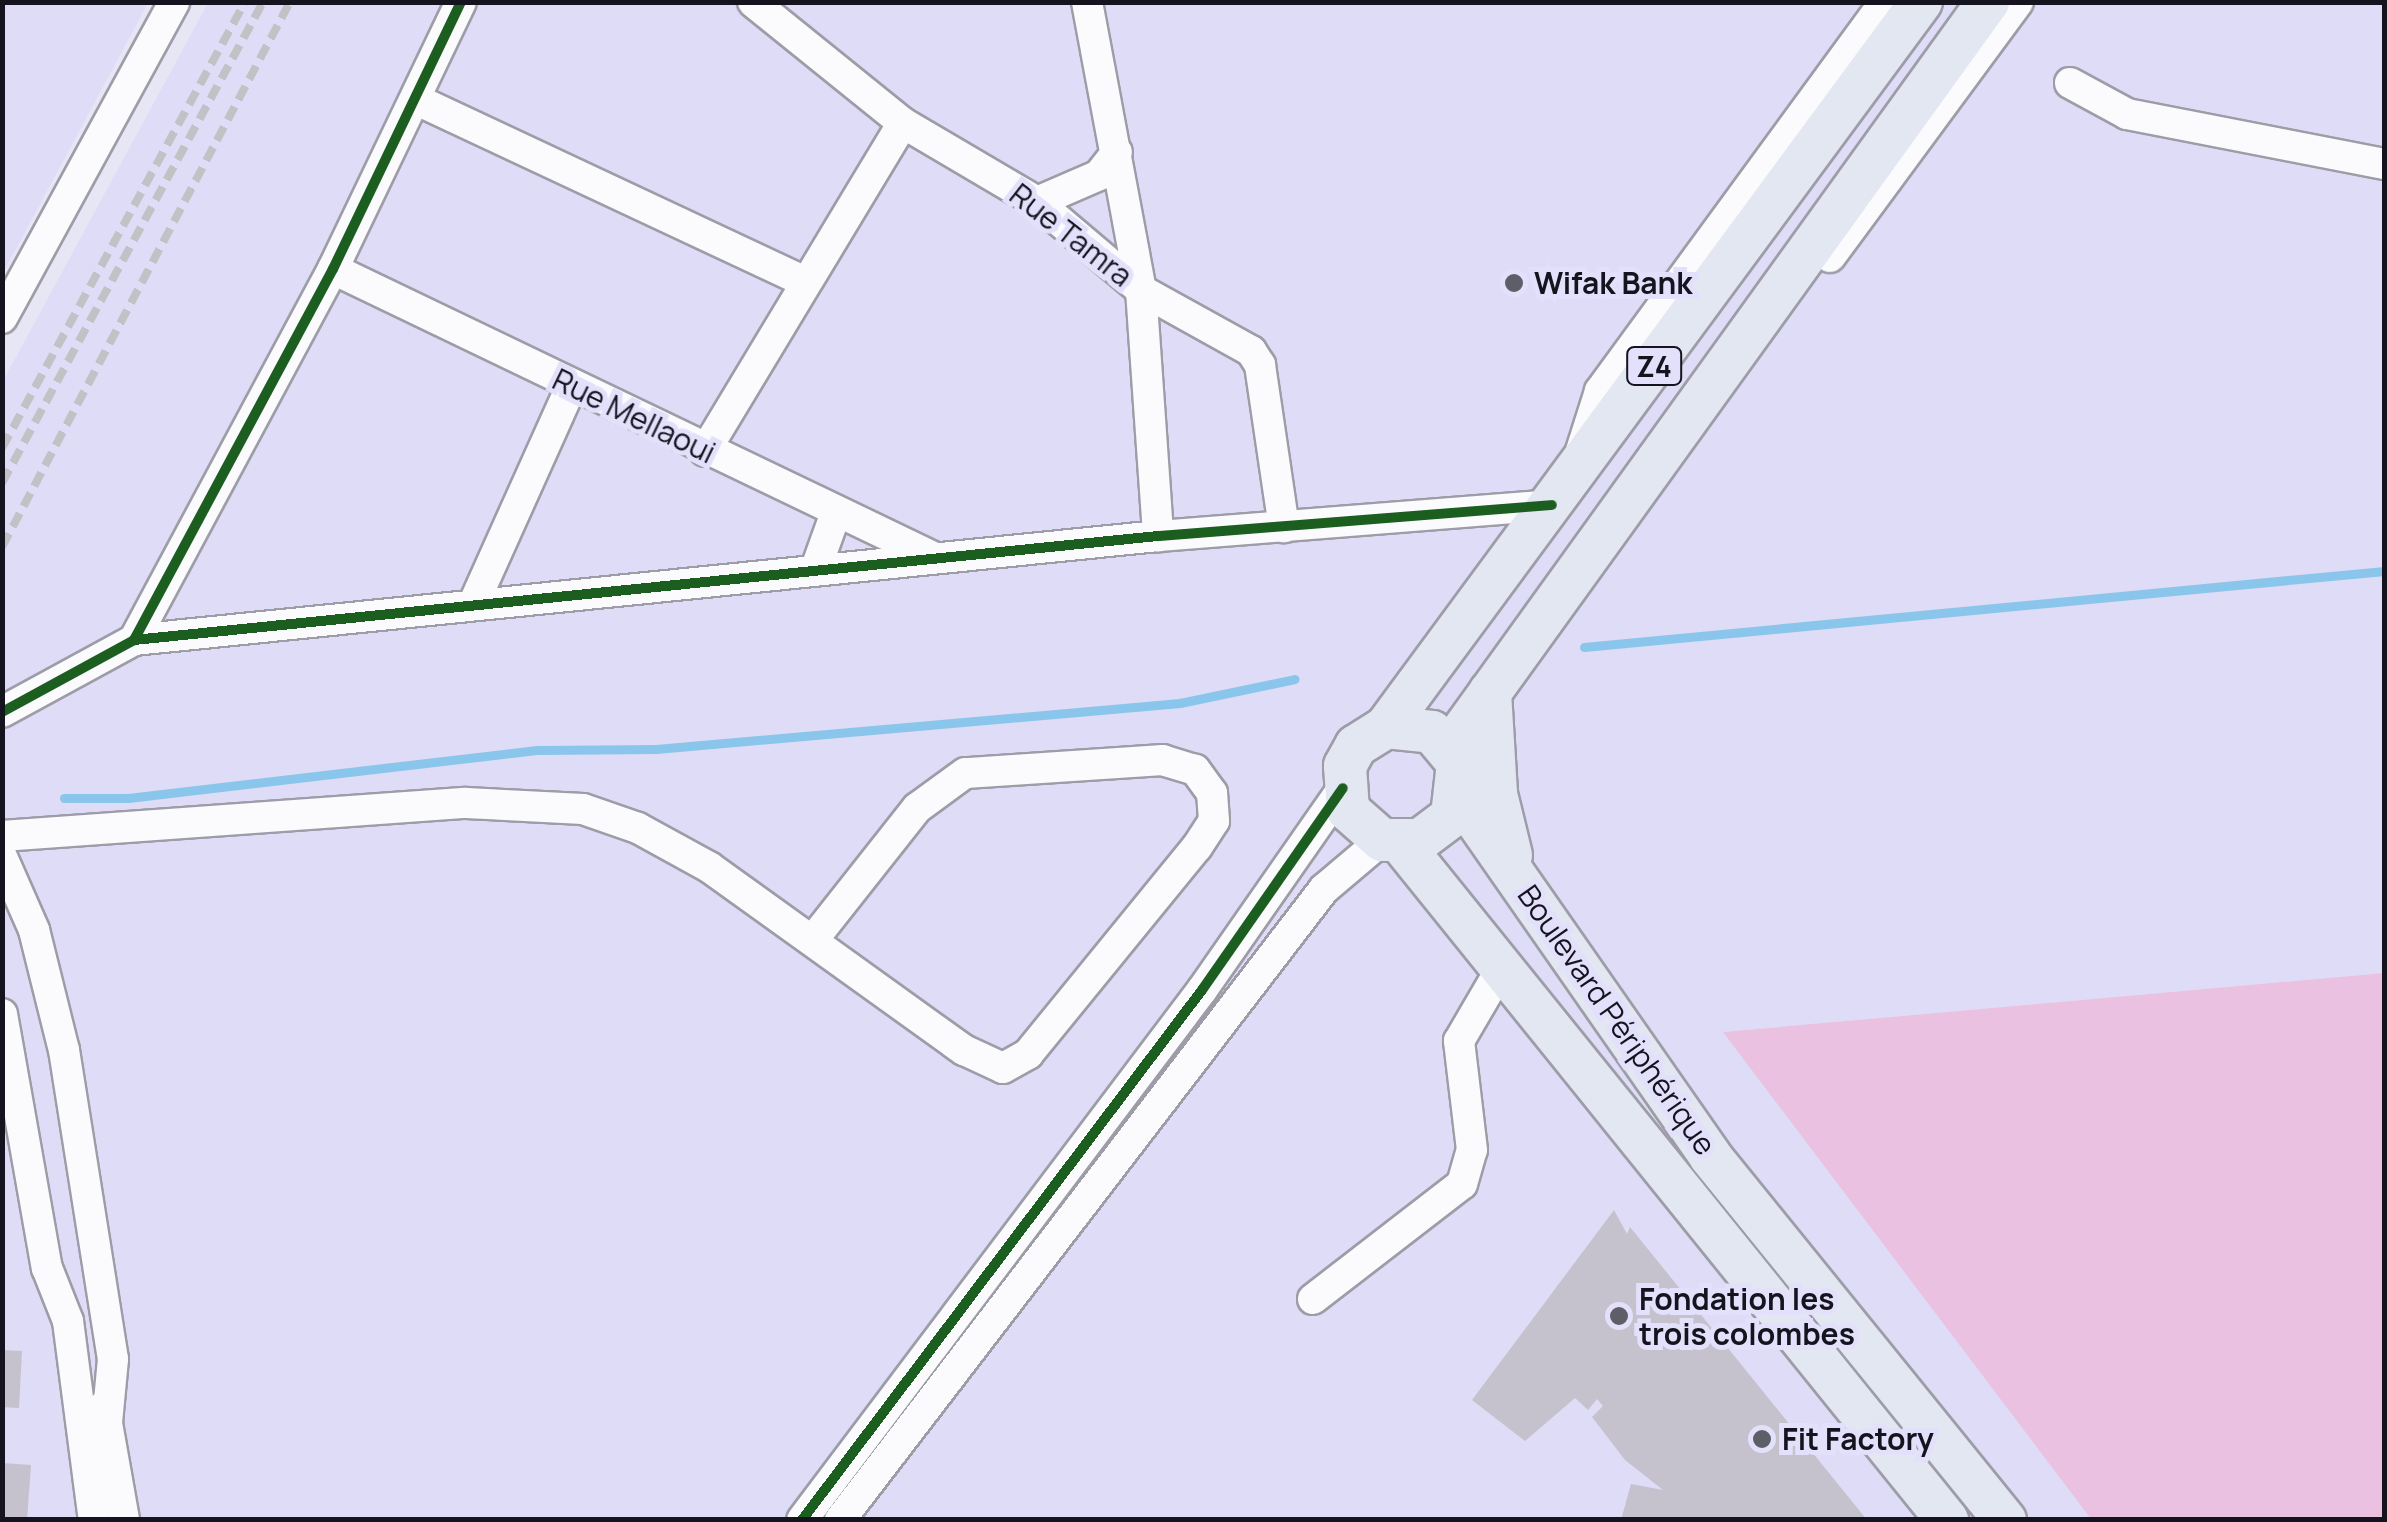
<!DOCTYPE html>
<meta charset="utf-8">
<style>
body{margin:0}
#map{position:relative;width:2387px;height:1522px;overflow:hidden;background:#e7e6f5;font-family:Manrope,sans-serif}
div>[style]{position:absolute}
.built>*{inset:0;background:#dedcf6}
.green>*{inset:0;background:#eac1e0}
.stream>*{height:9px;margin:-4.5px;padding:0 4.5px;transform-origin:4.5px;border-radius:4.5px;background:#8ac6eb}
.building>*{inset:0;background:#c5c2cd}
.roads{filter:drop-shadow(2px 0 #9d9ca7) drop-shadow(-2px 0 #9d9ca7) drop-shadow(0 2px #9d9ca7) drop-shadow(0 -2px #9d9ca7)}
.minor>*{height:30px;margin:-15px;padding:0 15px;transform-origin:15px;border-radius:15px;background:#fbfbfe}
.highway>*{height:42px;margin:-21px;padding:0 21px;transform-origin:21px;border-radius:21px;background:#e2e7f2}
.rail>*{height:8px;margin-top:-4px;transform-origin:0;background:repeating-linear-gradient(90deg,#c2c1c5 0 15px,transparent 0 23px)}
.cycleway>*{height:10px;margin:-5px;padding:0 5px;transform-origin:5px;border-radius:5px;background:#1b5e20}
.dots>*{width:28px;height:28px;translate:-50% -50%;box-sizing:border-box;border:5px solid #e2e0fb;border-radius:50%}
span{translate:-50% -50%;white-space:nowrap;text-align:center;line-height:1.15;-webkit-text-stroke:10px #e2e0fb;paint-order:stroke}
.shield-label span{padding:2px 8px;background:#e2e0fb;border:2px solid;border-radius:8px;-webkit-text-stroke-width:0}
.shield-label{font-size:28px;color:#15141e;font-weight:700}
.street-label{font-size:30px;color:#15141e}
.poi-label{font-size:30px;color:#15141e;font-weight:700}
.left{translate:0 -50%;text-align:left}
.frame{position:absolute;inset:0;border:5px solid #15141e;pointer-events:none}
</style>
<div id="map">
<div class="built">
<div style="clip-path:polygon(3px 2px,148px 3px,3px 273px,2px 3px)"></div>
<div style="clip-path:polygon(208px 3px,2384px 3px,2384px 973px,1724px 1032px,2091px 1519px,3px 1520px,3px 381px)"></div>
</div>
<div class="green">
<div style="clip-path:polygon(2384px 973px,2384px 1519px,2091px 1519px,1723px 1032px)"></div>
</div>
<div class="stream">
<div style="left:1584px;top:647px;width:804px;rotate:-5.43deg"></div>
<div style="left:64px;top:798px;width:64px"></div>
<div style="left:128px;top:798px;width:413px;rotate:-6.7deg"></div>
<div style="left:538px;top:750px;width:118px;rotate:-0.5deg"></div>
<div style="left:656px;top:749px;width:526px;rotate:-5.02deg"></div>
<div style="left:1180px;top:703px;width:117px;rotate:-11.8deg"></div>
</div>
<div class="building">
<div style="clip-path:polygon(1614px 1210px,1627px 1234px,1630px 1227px,1867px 1520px,1621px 1520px,1631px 1484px,1663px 1490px,1625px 1460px,1592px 1417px,1603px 1406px,1597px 1399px,1588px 1410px,1575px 1398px,1525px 1441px,1472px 1400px)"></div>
<div style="clip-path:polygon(2px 1350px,22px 1351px,19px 1408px,2px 1407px)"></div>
<div style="clip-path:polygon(2px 1463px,31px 1465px,27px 1520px,2px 1520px)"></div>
</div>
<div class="roads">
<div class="minor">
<div style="left:753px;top:2px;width:193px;rotate:38.9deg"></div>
<div style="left:903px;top:123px;width:156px;rotate:30.5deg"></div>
<div style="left:1037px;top:202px;width:136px;rotate:40.2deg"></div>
<div style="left:1141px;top:290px;width:126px;rotate:29deg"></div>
<div style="left:1251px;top:351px;width:17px;rotate:57deg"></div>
<div style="left:1260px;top:365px;width:164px;rotate:81.6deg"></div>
<div style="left:1087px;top:2px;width:293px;rotate:79.4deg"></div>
<div style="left:1141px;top:290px;width:247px;rotate:86deg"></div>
<div style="left:2070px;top:83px;width:65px;rotate:28.5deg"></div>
<div style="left:2127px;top:114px;width:262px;rotate:11deg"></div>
<div style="left:417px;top:100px;width:424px;rotate:25.1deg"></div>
<div style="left:1037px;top:202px;width:68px;rotate:-23.5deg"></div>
<div style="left:1099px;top:175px;width:29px;rotate:-52deg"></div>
<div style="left:1830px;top:257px;width:317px;rotate:-53.6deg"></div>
<div style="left:333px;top:269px;width:668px;rotate:25.64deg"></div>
<div style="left:2px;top:318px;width:360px;rotate:-61.4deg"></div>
<div style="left:705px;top:451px;width:383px;rotate:-58.9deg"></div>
<div style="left:1579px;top:457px;width:69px;rotate:-72.3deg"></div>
<div style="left:1600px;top:391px;width:482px;rotate:-53.8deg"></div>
<div style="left:815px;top:571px;width:59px;rotate:-70.3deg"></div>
<div style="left:473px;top:605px;width:241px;rotate:-65.8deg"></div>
<div style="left:134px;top:640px;width:1029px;rotate:-5.8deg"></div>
<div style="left:1158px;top:536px;width:395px;rotate:-4.5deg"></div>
<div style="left:2px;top:712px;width:150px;rotate:-28.6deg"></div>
<div style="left:134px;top:640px;width:421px;rotate:-61.8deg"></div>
<div style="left:333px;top:269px;width:296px;rotate:-64.4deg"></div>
<div style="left:2px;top:836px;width:465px;rotate:-4.1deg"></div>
<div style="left:466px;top:803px;width:117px;rotate:2.9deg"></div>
<div style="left:583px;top:809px;width:58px;rotate:19.1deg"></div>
<div style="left:638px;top:828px;width:81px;rotate:28.8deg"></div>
<div style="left:709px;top:867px;width:314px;rotate:35.7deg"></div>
<div style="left:964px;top:1050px;width:43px;rotate:24.8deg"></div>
<div style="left:1003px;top:1068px;width:29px;rotate:-29deg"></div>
<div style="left:1028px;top:1054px;width:267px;rotate:-50.8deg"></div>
<div style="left:1197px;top:847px;width:31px;rotate:-57deg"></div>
<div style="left:1214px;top:821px;width:28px;rotate:-94deg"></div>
<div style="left:1212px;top:793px;width:29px;rotate:-126deg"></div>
<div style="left:1195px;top:770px;width:34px;rotate:-163deg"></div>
<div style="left:1163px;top:760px;width:198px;rotate:176.2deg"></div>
<div style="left:965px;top:773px;width:59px;rotate:143.9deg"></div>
<div style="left:917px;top:808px;width:164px;rotate:128.3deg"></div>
<div style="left:2px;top:857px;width:80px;rotate:66.3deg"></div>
<div style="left:34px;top:930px;width:124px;rotate:76deg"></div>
<div style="left:64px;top:1050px;width:313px;rotate:81deg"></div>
<div style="left:113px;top:1359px;width:63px;rotate:95.4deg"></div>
<div style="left:2px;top:1014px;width:258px;rotate:80deg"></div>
<div style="left:47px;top:1268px;width:57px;rotate:68.4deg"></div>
<div style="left:68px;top:1321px;width:201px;rotate:82.6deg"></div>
<div style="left:1313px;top:1299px;width:188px;rotate:-37.7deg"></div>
<div style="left:1462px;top:1184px;width:35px;rotate:-74deg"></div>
<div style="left:1472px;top:1150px;width:110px;rotate:-96.8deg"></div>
<div style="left:1459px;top:1041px;width:89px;rotate:-59.7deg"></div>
<div style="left:104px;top:1406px;width:116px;rotate:80deg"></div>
<div style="left:802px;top:1520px;width:664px;rotate:-52.96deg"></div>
<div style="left:1202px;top:990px;width:246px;rotate:-55.1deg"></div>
<div style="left:840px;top:1520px;width:795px;rotate:-52.51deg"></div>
<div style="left:1324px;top:889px;width:76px;rotate:-40.2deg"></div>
</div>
<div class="highway">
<div style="left:1490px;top:692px;width:102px;rotate:86.6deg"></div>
<div style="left:1496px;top:794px;width:63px;rotate:76.2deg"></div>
<div style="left:1386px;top:727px;width:46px;rotate:6.2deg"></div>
<div style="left:1432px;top:732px;width:40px;rotate:50deg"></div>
<div style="left:1458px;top:763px;width:53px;rotate:96.5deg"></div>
<div style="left:1452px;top:816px;width:40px;rotate:143deg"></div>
<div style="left:1420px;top:840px;width:38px;rotate:180deg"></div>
<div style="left:1382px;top:840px;width:45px;rotate:-138.6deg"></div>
<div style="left:1348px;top:810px;width:44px;rotate:-93.9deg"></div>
<div style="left:1345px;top:766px;width:23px;rotate:-61deg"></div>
<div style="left:1356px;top:746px;width:36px;rotate:-32deg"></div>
<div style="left:1386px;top:727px;width:901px;rotate:-53.58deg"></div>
<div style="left:1450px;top:748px;width:920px;rotate:-54.2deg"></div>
<div style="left:1460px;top:797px;width:437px;rotate:55.1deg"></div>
<div style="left:1710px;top:1156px;width:469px;rotate:51deg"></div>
<div style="left:1401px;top:843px;width:870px;rotate:51.11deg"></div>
</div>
</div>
<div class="rail">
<div style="left:2px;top:448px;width:508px;rotate:-61.42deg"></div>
<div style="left:2px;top:483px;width:547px;rotate:-61.51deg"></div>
<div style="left:2px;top:547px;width:616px;rotate:-62.15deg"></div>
</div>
<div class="cycleway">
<div style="left:134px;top:640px;width:1029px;rotate:-5.8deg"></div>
<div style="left:1158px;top:536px;width:395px;rotate:-4.5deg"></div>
<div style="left:2px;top:712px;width:150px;rotate:-28.6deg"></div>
<div style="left:134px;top:640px;width:421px;rotate:-61.8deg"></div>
<div style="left:333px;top:269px;width:296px;rotate:-64.4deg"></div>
<div style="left:802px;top:1520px;width:664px;rotate:-52.96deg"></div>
<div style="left:1202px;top:990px;width:246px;rotate:-55.1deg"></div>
</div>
<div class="dots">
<div style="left:1514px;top:283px;background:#5e5e69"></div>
<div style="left:1619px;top:1316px;background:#5e5e69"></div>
<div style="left:1762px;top:1439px;background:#5e5e69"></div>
</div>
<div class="shield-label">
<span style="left:1654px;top:366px">Z4</span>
</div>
<div class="street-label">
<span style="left:1071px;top:235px;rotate:38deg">Rue Tamra</span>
<span style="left:634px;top:416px;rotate:26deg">Rue Mellaoui</span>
<span style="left:1617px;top:1020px;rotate:55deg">Boulevard Périphérique</span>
</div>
<div class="poi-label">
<span class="left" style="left:1534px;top:283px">Wifak Bank</span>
<span class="left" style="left:1639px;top:1316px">Fondation les<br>trois colombes</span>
<span class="left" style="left:1782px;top:1439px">Fit Factory</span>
</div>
<div class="frame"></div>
</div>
